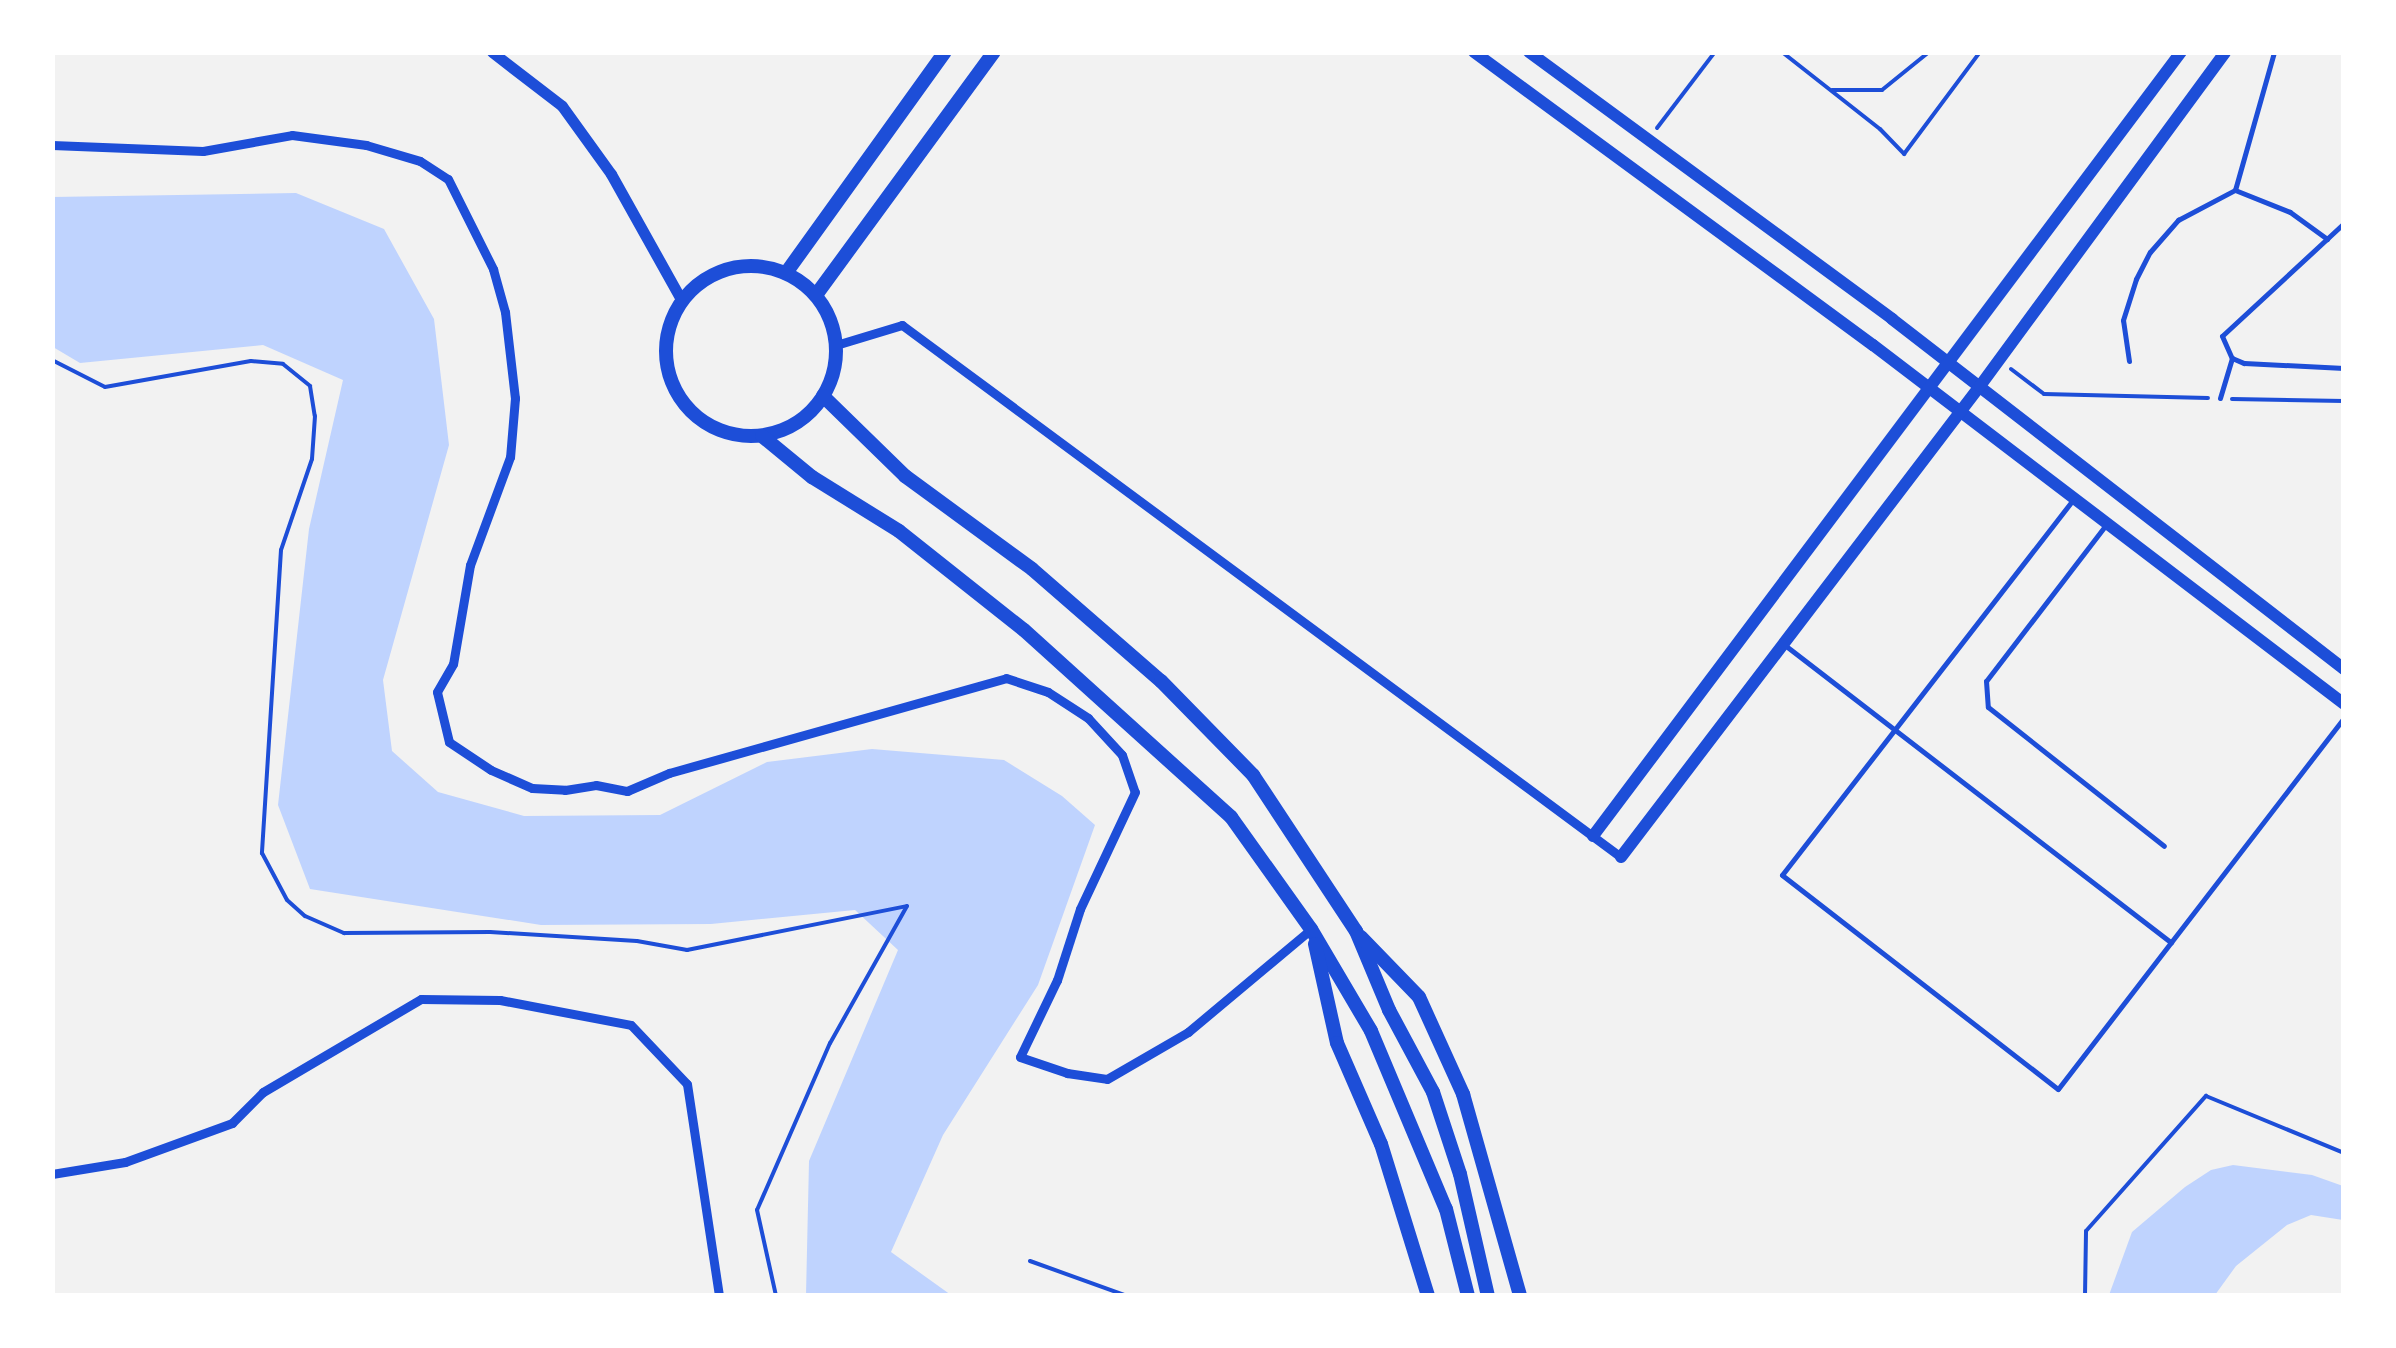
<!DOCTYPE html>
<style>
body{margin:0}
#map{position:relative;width:2396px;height:1348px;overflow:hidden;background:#f2f2f2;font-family:Cabin,sans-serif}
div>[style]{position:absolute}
.water>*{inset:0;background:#bfd3fe}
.path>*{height:4px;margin:-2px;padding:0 2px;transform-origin:2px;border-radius:2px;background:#1d4ed8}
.service>*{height:5px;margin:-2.5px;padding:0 2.5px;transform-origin:2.5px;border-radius:2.5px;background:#1d4ed8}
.minor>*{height:9px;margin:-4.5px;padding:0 4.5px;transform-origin:4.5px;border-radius:4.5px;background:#1d4ed8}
.tertiary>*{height:11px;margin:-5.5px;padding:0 5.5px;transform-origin:5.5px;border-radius:5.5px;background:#1d4ed8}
.secondary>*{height:12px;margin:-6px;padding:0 6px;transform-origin:6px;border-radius:6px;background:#1d4ed8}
.primary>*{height:14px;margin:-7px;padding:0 7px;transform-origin:7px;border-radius:7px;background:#1d4ed8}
.primary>.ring{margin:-7px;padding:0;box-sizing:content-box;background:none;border:14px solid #1d4ed8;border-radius:50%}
span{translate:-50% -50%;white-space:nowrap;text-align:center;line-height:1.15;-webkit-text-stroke:8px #fff;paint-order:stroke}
.frame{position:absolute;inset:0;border:55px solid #fff;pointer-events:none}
</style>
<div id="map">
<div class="water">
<div style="clip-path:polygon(296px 193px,384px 229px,434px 319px,449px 445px,383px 680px,392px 751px,438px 792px,524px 816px,660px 815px,767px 762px,872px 749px,1004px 760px,1062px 796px,1095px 825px,1038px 985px,943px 1135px,891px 1252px,951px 1295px,806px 1295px,809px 1161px,898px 950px,855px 910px,711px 924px,541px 925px,310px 889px,278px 805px,309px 529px,343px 380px,263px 345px,80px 363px,53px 347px,52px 197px)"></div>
<div style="clip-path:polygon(2233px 1165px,2312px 1175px,2343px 1186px,2343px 1220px,2311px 1215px,2287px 1225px,2236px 1266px,2215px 1295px,2109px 1295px,2132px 1232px,2185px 1187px,2211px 1170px)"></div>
</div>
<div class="path">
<div style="left:1782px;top:52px;width:125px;rotate:38.2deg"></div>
<div style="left:1880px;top:129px;width:35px;rotate:46deg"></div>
<div style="left:1904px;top:154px;width:127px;rotate:-53.3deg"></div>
<div style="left:1832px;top:90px;width:50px"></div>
<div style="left:1882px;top:90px;width:60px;rotate:-39deg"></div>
<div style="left:1657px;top:128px;width:96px;rotate:-52.7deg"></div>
<div style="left:52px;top:360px;width:59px;rotate:27deg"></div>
<div style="left:105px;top:387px;width:148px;rotate:-10.1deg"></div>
<div style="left:251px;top:361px;width:32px;rotate:5deg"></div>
<div style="left:283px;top:364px;width:35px;rotate:39deg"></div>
<div style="left:310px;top:386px;width:30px;rotate:81deg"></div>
<div style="left:315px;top:416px;width:43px;rotate:94deg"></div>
<div style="left:312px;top:459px;width:96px;rotate:108.8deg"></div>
<div style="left:281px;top:550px;width:304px;rotate:93.6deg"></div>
<div style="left:262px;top:853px;width:53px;rotate:62deg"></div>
<div style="left:287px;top:900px;width:24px;rotate:42deg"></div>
<div style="left:305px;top:916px;width:43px;rotate:23.6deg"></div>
<div style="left:344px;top:933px;width:146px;rotate:-0.4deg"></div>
<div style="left:490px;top:932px;width:147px;rotate:3.5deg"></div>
<div style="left:637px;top:941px;width:51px;rotate:10.2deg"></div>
<div style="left:687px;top:950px;width:224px;rotate:-11.3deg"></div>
<div style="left:907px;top:906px;width:157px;rotate:119.3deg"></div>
<div style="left:830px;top:1043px;width:182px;rotate:113.6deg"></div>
<div style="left:757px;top:1210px;width:88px;rotate:77.5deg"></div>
<div style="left:2011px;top:369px;width:41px;rotate:37.1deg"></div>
<div style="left:2044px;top:394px;width:164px;rotate:1.4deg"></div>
<div style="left:2232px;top:399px;width:112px;rotate:1deg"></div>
<div style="left:1030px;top:1261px;width:103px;rotate:19.8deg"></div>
<div style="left:2085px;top:1296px;width:65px;rotate:-89.1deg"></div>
<div style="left:2086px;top:1231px;width:181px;rotate:-48.4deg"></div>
<div style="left:2206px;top:1096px;width:149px;rotate:22.4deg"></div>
</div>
<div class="service">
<div style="left:2235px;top:190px;width:59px;rotate:21.8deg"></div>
<div style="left:2290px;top:212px;width:46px;rotate:36.1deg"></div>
<div style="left:2344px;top:223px;width:166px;rotate:137.2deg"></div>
<div style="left:2222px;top:336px;width:24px;rotate:66deg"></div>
<div style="left:2232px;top:358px;width:13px;rotate:23deg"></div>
<div style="left:2244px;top:363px;width:100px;rotate:2.9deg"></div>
<div style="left:2129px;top:361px;width:41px;rotate:-98.3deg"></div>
<div style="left:2123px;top:320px;width:43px;rotate:-72.4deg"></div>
<div style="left:2136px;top:279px;width:30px;rotate:-63deg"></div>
<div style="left:2150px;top:252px;width:43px;rotate:-48.8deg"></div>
<div style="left:2178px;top:220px;width:64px;rotate:-27.8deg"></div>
<div style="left:2235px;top:190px;width:143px;rotate:-74.2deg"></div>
<div style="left:2220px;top:398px;width:42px;rotate:-73.3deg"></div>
<div style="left:2072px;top:501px;width:473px;rotate:127.8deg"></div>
<div style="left:1782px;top:875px;width:349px;rotate:37.8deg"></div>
<div style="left:2058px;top:1089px;width:469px;rotate:-52.4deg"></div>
<div style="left:2105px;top:526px;width:195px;rotate:127.5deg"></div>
<div style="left:1986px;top:681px;width:26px;rotate:86deg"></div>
<div style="left:1988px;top:707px;width:224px;rotate:38.3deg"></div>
<div style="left:1786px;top:646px;width:486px;rotate:37.6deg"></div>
</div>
<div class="minor">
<div style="left:52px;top:145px;width:151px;rotate:2.3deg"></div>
<div style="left:203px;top:151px;width:90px;rotate:-10.2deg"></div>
<div style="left:292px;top:135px;width:75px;rotate:7.7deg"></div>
<div style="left:366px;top:145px;width:56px;rotate:16.5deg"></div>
<div style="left:420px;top:161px;width:33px;rotate:33deg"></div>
<div style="left:448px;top:179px;width:101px;rotate:63.4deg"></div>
<div style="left:493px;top:269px;width:45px;rotate:74.4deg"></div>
<div style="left:505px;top:312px;width:87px;rotate:83.4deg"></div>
<div style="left:515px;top:398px;width:59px;rotate:94.8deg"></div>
<div style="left:510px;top:457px;width:115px;rotate:110.3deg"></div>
<div style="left:470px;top:565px;width:100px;rotate:99.7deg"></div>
<div style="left:453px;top:664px;width:32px;rotate:120deg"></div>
<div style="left:437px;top:692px;width:51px;rotate:76.5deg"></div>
<div style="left:449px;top:742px;width:50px;rotate:33.7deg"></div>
<div style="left:491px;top:770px;width:45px;rotate:23.7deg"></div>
<div style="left:532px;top:788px;width:33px;rotate:3deg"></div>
<div style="left:565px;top:790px;width:31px;rotate:-9deg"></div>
<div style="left:596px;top:785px;width:32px;rotate:11deg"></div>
<div style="left:627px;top:791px;width:46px;rotate:-23.2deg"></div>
<div style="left:669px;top:773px;width:350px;rotate:-15.7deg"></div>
<div style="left:1006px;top:678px;width:44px;rotate:18.4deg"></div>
<div style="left:1048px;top:692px;width:48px;rotate:33deg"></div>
<div style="left:1088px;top:718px;width:50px;rotate:47.4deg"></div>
<div style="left:1122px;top:755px;width:39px;rotate:71deg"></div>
<div style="left:1135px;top:792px;width:129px;rotate:115.2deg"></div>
<div style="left:1080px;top:909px;width:75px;rotate:107.9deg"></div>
<div style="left:1057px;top:980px;width:85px;rotate:115.7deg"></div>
<div style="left:1020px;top:1057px;width:50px;rotate:18.8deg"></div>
<div style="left:1067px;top:1073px;width:40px;rotate:8.5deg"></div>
<div style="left:1107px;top:1079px;width:94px;rotate:-30.1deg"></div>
<div style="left:1188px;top:1032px;width:160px;rotate:-39.9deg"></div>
<div style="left:836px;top:345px;width:69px;rotate:-16.9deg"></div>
<div style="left:902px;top:325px;width:894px;rotate:36.5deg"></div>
<div style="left:52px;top:1174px;width:74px;rotate:-9.3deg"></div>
<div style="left:125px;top:1162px;width:114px;rotate:-20deg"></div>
<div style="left:232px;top:1123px;width:44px;rotate:-45deg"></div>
<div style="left:263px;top:1092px;width:183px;rotate:-30.5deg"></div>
<div style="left:421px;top:999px;width:79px;rotate:0.7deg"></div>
<div style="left:500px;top:1000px;width:133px;rotate:10.8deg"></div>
<div style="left:631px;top:1025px;width:81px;rotate:46.5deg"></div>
<div style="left:687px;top:1084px;width:214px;rotate:81.4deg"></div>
</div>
<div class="tertiary">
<div style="left:492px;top:52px;width:88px;rotate:37.6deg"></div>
<div style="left:562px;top:106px;width:84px;rotate:54.2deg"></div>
<div style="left:611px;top:174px;width:145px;rotate:60.8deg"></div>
</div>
<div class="secondary">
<div style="left:1474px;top:52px;width:495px;rotate:36.3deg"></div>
<div style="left:1873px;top:345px;width:592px;rotate:37.31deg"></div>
<div style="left:1529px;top:52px;width:451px;rotate:36.3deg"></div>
<div style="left:1892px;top:319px;width:572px;rotate:37.75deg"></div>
<div style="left:1593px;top:836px;width:980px;rotate:-53.13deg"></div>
<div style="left:1621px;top:857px;width:592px;rotate:-52.69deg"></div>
<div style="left:1980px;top:386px;width:414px;rotate:-53.7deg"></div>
</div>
<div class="primary">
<div class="ring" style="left:666px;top:266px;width:156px;height:156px"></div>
<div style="left:786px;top:273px;width:272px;rotate:-54.3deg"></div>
<div style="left:816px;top:295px;width:301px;rotate:-53.8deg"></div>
<div style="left:823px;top:396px;width:115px;rotate:44.3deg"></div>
<div style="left:905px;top:476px;width:157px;rotate:36.2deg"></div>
<div style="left:1032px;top:569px;width:171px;rotate:41deg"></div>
<div style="left:1161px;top:681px;width:132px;rotate:45.6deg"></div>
<div style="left:1253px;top:775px;width:187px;rotate:56.6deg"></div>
<div style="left:1356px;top:931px;width:86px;rotate:67.3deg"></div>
<div style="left:1389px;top:1010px;width:93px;rotate:61.8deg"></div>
<div style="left:1433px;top:1092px;width:86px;rotate:71.8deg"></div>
<div style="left:1460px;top:1174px;width:125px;rotate:77.1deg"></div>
<div style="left:762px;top:436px;width:65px;rotate:39.4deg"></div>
<div style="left:812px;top:477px;width:102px;rotate:31.8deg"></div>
<div style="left:899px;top:531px;width:159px;rotate:38.4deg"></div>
<div style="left:1024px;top:630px;width:279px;rotate:42.1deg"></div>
<div style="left:1231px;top:817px;width:138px;rotate:54.5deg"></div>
<div style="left:1311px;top:929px;width:118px;rotate:59.5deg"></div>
<div style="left:1371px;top:1031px;width:193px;rotate:67.2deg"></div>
<div style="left:1446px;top:1209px;width:90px;rotate:75.8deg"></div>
<div style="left:1361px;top:937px;width:83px;rotate:46deg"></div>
<div style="left:1419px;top:997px;width:107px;rotate:65.6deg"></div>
<div style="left:1463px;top:1094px;width:210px;rotate:74.2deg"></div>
<div style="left:1315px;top:944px;width:101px;rotate:77.5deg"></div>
<div style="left:1337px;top:1043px;width:110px;rotate:66.5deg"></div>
<div style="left:1381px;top:1144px;width:159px;rotate:72.8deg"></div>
</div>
<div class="frame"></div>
</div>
